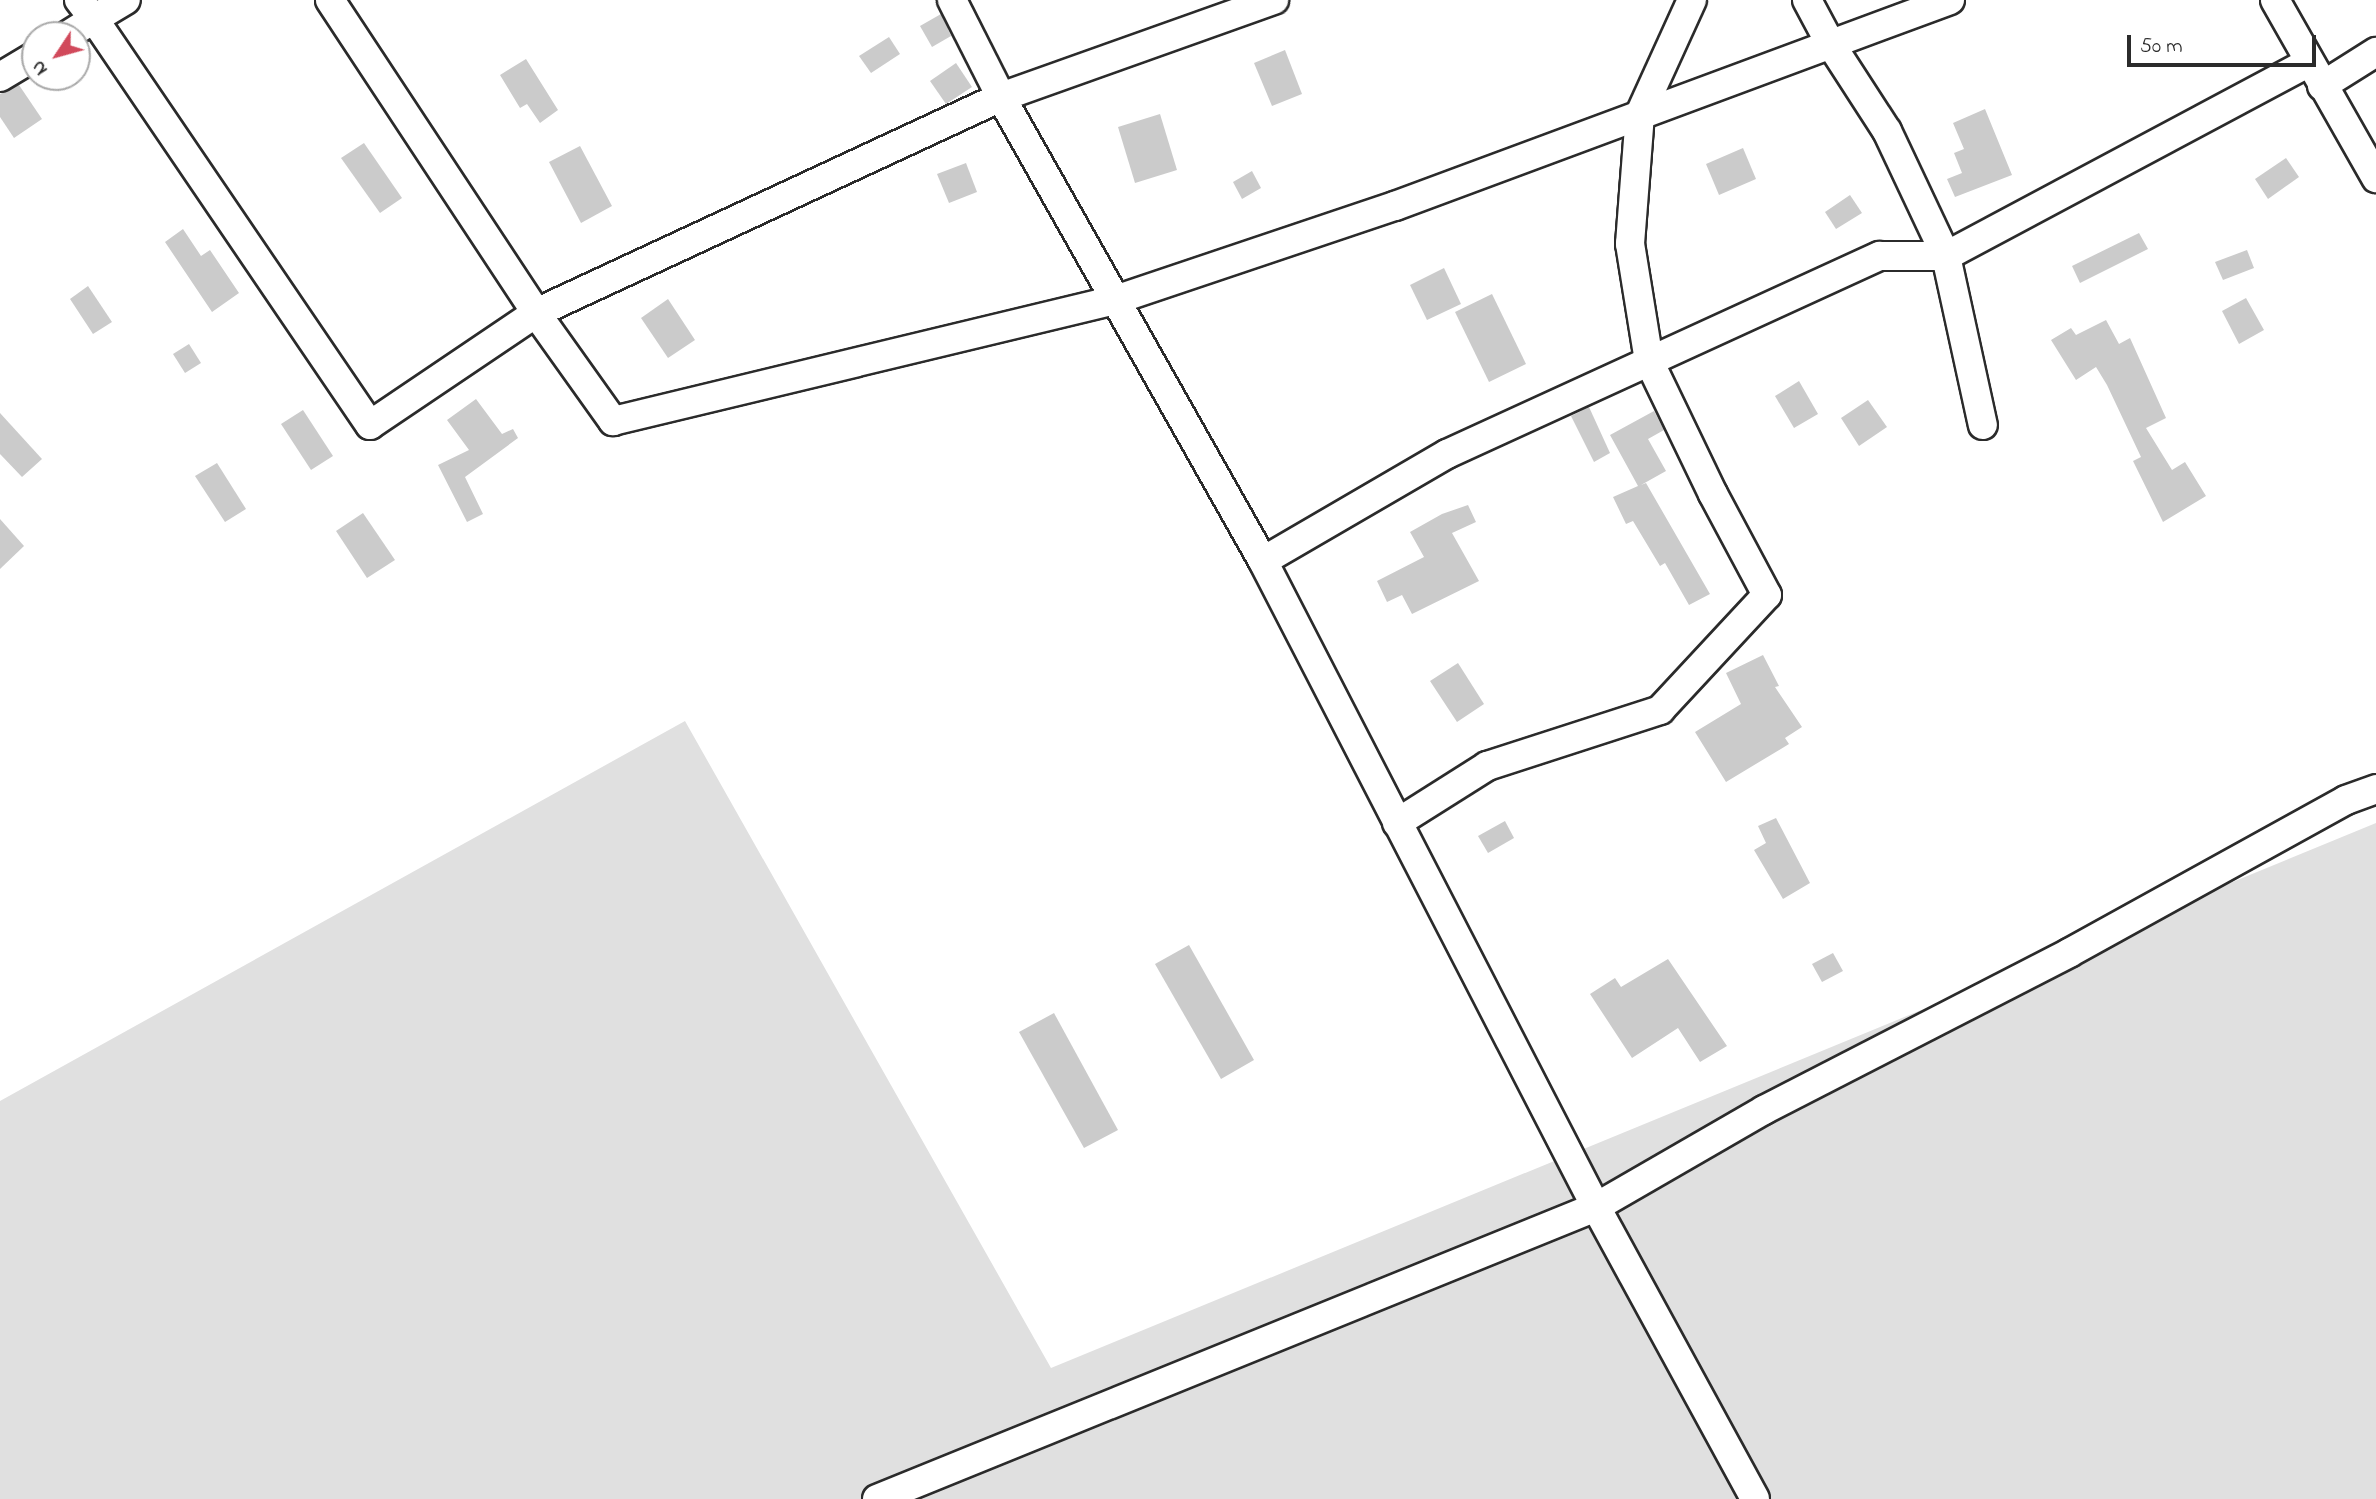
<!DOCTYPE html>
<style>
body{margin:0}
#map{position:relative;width:2376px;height:1499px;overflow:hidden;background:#fff;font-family:"Indie Flower",sans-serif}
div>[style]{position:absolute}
.green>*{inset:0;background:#e0e0e0}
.building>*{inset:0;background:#cbcbcb}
.roads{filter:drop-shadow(2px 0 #2b2b2b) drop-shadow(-2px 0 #2b2b2b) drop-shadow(0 2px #2b2b2b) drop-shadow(0 -2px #2b2b2b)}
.minor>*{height:28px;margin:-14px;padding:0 14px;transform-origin:14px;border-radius:14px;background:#fff}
span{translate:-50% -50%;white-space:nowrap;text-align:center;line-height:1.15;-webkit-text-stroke:6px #fff;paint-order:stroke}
.north{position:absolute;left:21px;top:21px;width:70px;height:70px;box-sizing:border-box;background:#fff;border:2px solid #aaa;border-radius:50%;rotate:234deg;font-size:19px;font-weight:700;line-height:28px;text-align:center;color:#2b2b2b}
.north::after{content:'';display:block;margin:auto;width:24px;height:32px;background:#d1495b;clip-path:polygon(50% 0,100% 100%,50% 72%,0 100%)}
.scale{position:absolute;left:2127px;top:35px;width:189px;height:32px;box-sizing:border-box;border:4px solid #2b2b2b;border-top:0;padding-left:9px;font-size:21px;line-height:24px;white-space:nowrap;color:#2b2b2b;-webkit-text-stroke:5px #fff;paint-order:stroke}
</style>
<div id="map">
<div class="green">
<div style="clip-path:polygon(685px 721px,1051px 1368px,2376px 823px,2376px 1499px,0 1499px,0 1101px)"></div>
</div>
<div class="building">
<div style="clip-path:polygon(941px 14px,951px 36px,932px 47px,920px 26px)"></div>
<div style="clip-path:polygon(889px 37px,900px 54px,871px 73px,859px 56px)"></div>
<div style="clip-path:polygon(1285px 50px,1302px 94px,1272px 106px,1254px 63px)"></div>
<div style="clip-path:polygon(526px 59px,558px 110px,540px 123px,527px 104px,520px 108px,500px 75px)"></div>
<div style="clip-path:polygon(956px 63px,972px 87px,946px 104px,930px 81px)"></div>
<div style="clip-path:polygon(19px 85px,42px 119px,14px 138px,0 117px,0 94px)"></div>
<div style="clip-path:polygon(1985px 109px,2012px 175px,1955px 197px,1947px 179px,1962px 173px,1954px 153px,1964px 149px,1953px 123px)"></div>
<div style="clip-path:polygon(1160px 114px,1177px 170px,1135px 183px,1118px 127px)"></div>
<div style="clip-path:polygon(364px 143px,402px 198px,380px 213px,341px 158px)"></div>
<div style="clip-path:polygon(580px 146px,612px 206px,581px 223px,549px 162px)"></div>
<div style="clip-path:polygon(1743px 148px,1756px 179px,1719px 195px,1706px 164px)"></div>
<div style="clip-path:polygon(2286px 158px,2299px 177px,2268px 199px,2255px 179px)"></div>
<div style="clip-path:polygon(966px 163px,977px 192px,949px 203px,937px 174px)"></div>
<div style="clip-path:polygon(1252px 171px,1261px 188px,1242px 199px,1233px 182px)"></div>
<div style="clip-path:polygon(1850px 195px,1862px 213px,1836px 229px,1825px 212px)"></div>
<div style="clip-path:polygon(183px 229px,201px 256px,210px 250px,239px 293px,212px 312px,165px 242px)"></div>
<div style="clip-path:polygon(2139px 233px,2148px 249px,2080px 283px,2072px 266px)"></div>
<div style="clip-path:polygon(2247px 250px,2254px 268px,2223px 280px,2215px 262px)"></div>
<div style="clip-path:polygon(1444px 268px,1461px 304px,1427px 320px,1410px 285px)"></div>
<div style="clip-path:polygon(88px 286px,112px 322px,93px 334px,70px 299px)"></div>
<div style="clip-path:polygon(1492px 294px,1526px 364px,1489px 382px,1455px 312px)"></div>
<div style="clip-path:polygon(2246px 298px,2264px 330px,2239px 344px,2222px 311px)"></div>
<div style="clip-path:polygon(668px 299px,695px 340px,668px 358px,641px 318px)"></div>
<div style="clip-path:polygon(2106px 320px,2119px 344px,2130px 338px,2166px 418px,2146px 428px,2172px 470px,2185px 462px,2206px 496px,2163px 522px,2133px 461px,2141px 457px,2107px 385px,2096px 367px,2076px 380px,2051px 340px,2071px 328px,2076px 335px)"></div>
<div style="clip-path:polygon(189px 344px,201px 363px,185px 373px,173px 354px)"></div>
<div style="clip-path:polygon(1799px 381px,1818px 414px,1794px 428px,1775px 396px)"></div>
<div style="clip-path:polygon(476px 399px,502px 434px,513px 429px,518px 438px,465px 477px,483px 514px,467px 522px,438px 465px,469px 450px,447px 420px)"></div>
<div style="clip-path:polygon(1868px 400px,1887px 427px,1859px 446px,1841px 418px)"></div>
<div style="clip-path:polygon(1589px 407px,1610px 453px,1594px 462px,1571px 416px)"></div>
<div style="clip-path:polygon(303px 410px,333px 456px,311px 470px,281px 424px)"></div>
<div style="clip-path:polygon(1654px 411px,1664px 430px,1648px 439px,1666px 471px,1641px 485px,1646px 483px,1710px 594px,1689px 605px,1665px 563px,1660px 566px,1633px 521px,1626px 524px,1613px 497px,1638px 486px,1610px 435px)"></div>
<div style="clip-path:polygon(0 413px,42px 459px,22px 477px,0 454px)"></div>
<div style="clip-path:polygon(217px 463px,246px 509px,225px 522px,195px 476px)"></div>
<div style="clip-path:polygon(1468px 505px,1476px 522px,1452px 533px,1479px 581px,1412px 614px,1402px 595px,1387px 602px,1377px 581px,1424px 557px,1410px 532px,1442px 514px)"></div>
<div style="clip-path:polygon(363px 513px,395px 560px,367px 578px,336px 531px)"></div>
<div style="clip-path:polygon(0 519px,24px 546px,0 569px)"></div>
<div style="clip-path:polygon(1763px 655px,1779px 686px,1775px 687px,1802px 727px,1785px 738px,1789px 744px,1726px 782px,1695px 732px,1741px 704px,1726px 673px)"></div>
<div style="clip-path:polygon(1458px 663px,1484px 704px,1457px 722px,1430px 681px)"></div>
<div style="clip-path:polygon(1776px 818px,1810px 883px,1783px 899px,1754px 850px,1766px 843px,1758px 826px)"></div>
<div style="clip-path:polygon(1505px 821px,1514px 838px,1488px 853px,1478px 836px)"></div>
<div style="clip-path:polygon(1189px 945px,1254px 1060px,1221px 1079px,1155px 964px)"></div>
<div style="clip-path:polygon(1833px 953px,1843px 971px,1822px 982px,1812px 964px)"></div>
<div style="clip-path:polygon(1668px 959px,1727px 1046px,1700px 1062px,1678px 1028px,1632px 1058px,1590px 994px,1615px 978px,1621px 987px)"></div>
<div style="clip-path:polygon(1054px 1013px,1118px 1130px,1084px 1148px,1019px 1032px)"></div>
</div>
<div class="roads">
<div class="minor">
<div style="left:79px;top:0;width:24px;rotate:52deg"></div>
<div style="left:94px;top:19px;width:37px;rotate:-31deg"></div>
<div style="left:330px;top:0;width:375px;rotate:56.6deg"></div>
<div style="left:536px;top:313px;width:133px;rotate:54.5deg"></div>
<div style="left:613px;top:421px;width:516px;rotate:-13.55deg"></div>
<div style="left:1115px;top:300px;width:295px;rotate:-18.6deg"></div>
<div style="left:1395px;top:206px;width:592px;rotate:-20.36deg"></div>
<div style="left:952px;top:0;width:109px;rotate:63.2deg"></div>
<div style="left:1001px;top:97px;width:533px;rotate:60.55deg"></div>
<div style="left:1263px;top:561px;width:727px;rotate:62.73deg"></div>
<div style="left:1596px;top:1207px;width:332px;rotate:61.4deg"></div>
<div style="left:1807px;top:0;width:49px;rotate:61.9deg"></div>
<div style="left:1830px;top:43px;width:105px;rotate:57.1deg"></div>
<div style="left:1887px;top:131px;width:138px;rotate:64.7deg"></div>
<div style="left:1946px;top:256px;width:173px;rotate:77.7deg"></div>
<div style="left:2275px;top:0;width:205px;rotate:60.4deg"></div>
<div style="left:68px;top:35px;width:31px;rotate:-32deg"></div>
<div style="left:94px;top:19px;width:491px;rotate:55.8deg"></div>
<div style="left:370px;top:425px;width:200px;rotate:-34deg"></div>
<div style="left:536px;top:313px;width:513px;rotate:-24.92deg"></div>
<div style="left:1001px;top:97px;width:290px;rotate:-19.6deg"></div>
<div style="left:0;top:77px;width:41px;rotate:-31deg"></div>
<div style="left:2322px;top:86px;width:64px;rotate:-32.2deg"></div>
<div style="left:1263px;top:561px;width:213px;rotate:-30.2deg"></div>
<div style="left:1447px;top:454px;width:476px;rotate:-24.6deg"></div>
<div style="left:1880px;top:256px;width:66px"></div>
<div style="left:1946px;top:256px;width:410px;rotate:-28.1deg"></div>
<div style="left:1397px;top:823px;width:107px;rotate:-32.3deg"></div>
<div style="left:1487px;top:766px;width:182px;rotate:-17.9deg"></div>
<div style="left:1660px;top:710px;width:157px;rotate:-47.1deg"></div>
<div style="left:1767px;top:595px;width:115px;rotate:-118.1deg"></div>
<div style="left:1713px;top:494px;width:148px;rotate:-115.7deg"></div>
<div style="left:1649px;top:361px;width:119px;rotate:-99.2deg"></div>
<div style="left:1630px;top:244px;width:130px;rotate:-85.6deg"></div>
<div style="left:1640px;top:114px;width:125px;rotate:-65.5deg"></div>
<div style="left:877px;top:1499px;width:776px;rotate:-22.1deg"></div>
<div style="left:1596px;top:1207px;width:194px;rotate:-30deg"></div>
<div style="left:1764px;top:1110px;width:343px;rotate:-27.2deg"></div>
<div style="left:2069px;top:953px;width:316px;rotate:-28.9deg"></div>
<div style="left:2346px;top:800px;width:32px;rotate:-20deg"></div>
</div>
</div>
<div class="north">N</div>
<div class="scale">50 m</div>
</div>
